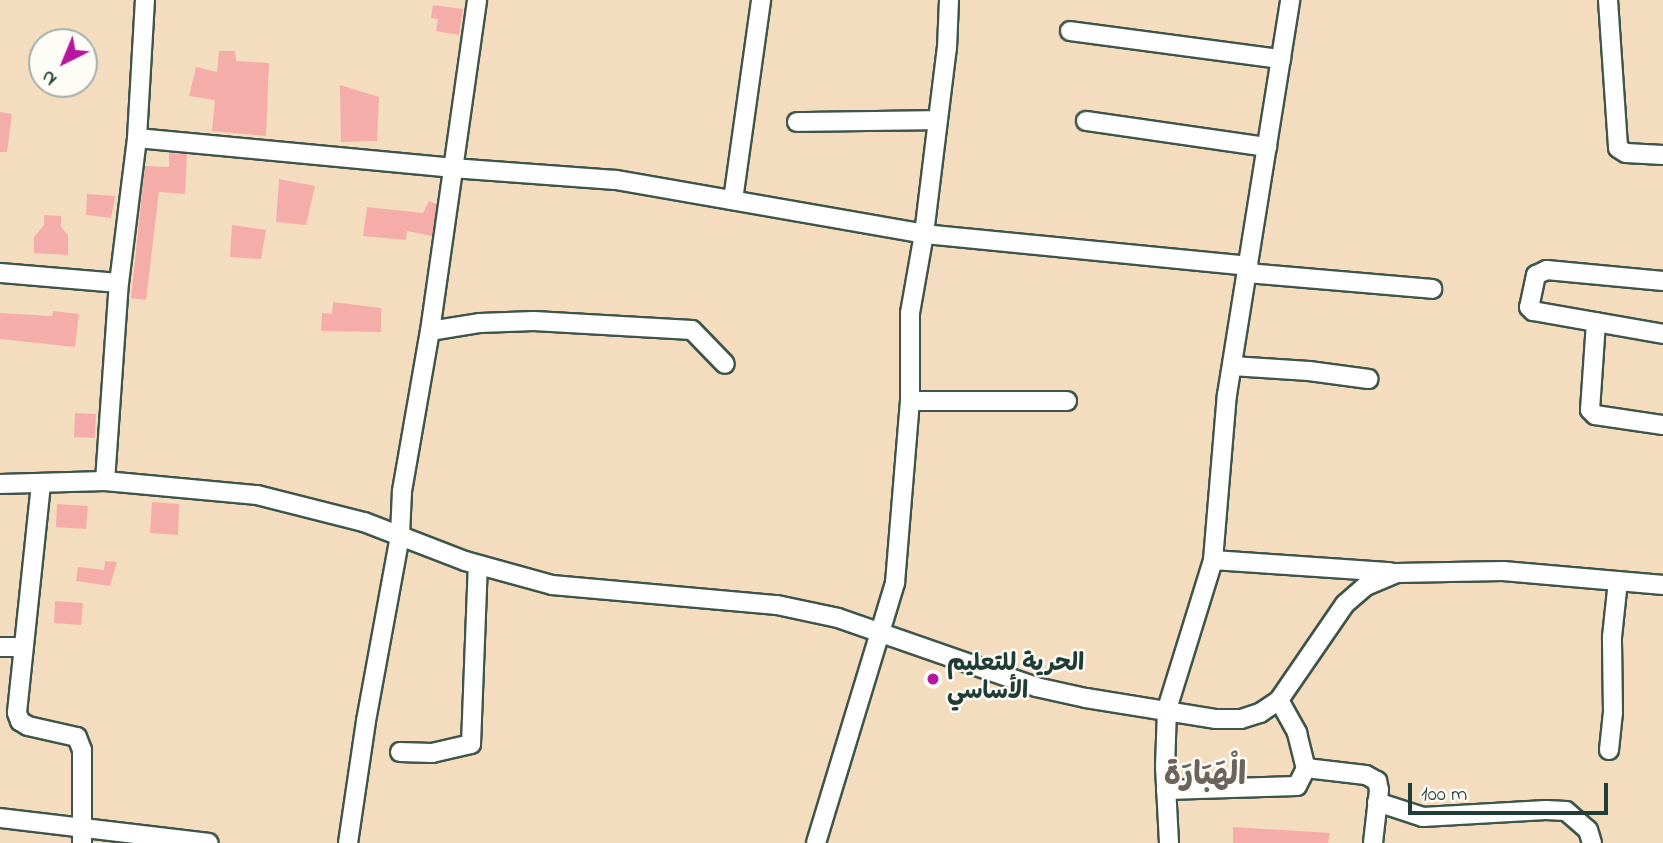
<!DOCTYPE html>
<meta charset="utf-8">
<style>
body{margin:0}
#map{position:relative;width:1663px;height:843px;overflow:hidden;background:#f4ddbf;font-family:"Indie Flower","Playpen Sans Arabic",sans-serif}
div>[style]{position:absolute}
.building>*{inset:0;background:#f5adaa}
.roads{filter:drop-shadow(2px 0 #3f5549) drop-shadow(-2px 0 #3f5549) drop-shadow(0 2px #3f5549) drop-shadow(0 -2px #3f5549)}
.minor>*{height:18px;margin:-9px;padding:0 9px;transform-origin:9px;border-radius:9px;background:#fff}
.dots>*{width:19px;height:19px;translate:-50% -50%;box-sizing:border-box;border:4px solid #fdfcf7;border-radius:50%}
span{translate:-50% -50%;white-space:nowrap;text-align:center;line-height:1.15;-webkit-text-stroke:5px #fdfcf7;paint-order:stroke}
.poi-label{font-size:24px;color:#1f3d34;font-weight:700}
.left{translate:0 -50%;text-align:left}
.district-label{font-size:32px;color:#6a645d;font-weight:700}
.north{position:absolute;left:28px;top:28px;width:70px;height:70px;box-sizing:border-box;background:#fdfcf7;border:2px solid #a4b0a9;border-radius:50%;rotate:223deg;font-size:19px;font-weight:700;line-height:28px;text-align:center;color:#1f3d34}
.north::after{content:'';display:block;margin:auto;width:24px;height:32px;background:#b5179e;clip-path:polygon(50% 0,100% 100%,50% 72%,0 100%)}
.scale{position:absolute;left:1408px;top:783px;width:200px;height:32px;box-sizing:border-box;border:4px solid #1f3d34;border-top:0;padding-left:9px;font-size:21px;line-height:24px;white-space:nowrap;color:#1f3d34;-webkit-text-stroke:5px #fdfcf7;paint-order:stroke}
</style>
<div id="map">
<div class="building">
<div style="clip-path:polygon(433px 5px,463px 9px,459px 35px,436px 31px,438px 19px,431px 18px)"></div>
<div style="clip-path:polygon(219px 51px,235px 51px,236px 61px,269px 63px,266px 136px,212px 131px,215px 100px,189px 96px,196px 67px,217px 72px)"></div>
<div style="clip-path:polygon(340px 85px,379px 97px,377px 141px,341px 142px)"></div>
<div style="clip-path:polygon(0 112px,12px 114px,7px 152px,0 152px)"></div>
<div style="clip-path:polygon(169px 153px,187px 154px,185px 194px,159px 192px,146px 300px,131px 298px,145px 166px,169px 167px)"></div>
<div style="clip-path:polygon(279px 179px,315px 186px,306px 225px,276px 222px)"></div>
<div style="clip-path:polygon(87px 194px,115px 196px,111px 218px,86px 215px)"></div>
<div style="clip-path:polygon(429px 201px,437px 204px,432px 236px,407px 231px,406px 240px,363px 236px,367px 207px,423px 213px)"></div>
<div style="clip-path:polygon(44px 215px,61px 216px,61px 227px,68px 235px,68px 255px,34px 253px,34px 237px,44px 225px)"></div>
<div style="clip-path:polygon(232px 225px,266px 230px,261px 259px,230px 257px)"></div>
<div style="clip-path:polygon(333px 302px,381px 308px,381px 332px,321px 331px,322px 313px,332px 314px)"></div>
<div style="clip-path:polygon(53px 311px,79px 314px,75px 347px,0 339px,0 313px,52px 316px)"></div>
<div style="clip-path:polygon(75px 413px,96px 414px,95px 438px,74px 437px)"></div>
<div style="clip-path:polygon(152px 502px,179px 504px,178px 535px,150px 533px)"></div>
<div style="clip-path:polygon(57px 504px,88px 506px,86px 529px,56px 527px)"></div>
<div style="clip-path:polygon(105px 561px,117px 562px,110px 586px,76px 581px,78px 567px,104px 570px)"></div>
<div style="clip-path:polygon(55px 601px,83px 603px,81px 625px,54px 623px)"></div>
<div style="clip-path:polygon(1233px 827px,1330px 833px,1328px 843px,1233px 843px)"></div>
</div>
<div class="roads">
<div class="minor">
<div style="left:1608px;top:0;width:148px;rotate:86.1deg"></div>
<div style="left:1618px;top:148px;width:9px;rotate:32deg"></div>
<div style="left:1626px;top:153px;width:37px;rotate:3deg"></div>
<div style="left:1070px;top:31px;width:213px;rotate:7.6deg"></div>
<div style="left:1086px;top:121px;width:183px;rotate:8.2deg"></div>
<div style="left:797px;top:122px;width:139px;rotate:-0.8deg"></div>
<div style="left:137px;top:138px;width:316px;rotate:5.4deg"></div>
<div style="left:452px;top:168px;width:164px;rotate:4.2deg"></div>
<div style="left:616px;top:180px;width:313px;rotate:9.9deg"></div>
<div style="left:924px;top:234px;width:326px;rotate:5.6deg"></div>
<div style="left:733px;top:200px;width:202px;rotate:-82deg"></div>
<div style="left:0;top:273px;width:119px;rotate:4.8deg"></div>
<div style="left:1247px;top:273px;width:186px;rotate:4.9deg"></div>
<div style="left:1663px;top:281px;width:117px;rotate:-174.6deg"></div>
<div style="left:1547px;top:270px;width:12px;rotate:156deg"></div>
<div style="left:1536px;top:275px;width:33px;rotate:102deg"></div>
<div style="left:1529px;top:307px;width:6px;rotate:45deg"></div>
<div style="left:1533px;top:311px;width:132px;rotate:10deg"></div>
<div style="left:1596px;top:322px;width:88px;rotate:93.9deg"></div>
<div style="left:1590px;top:410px;width:7px;rotate:45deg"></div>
<div style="left:1595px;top:415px;width:69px;rotate:8.4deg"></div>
<div style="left:430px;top:331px;width:51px;rotate:-9.1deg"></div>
<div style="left:480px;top:323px;width:54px;rotate:-2.1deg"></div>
<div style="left:534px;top:321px;width:158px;rotate:3.3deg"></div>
<div style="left:692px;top:330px;width:47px;rotate:45.9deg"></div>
<div style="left:1232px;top:366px;width:77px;rotate:3.7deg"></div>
<div style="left:1309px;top:371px;width:60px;rotate:7.7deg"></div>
<div style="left:910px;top:401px;width:157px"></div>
<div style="left:105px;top:481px;width:198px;rotate:-86deg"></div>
<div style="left:119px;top:283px;width:146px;rotate:-82.9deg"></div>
<div style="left:137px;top:138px;width:138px;rotate:-86.7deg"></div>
<div style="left:0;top:484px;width:105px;rotate:-1.6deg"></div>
<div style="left:105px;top:481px;width:153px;rotate:5.3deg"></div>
<div style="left:257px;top:495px;width:110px;rotate:14.2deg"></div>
<div style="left:364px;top:522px;width:108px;rotate:21.1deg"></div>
<div style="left:465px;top:561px;width:90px;rotate:15.4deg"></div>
<div style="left:552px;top:585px;width:226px;rotate:5.1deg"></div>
<div style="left:777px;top:605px;width:62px;rotate:12deg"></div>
<div style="left:838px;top:618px;width:210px;rotate:19.2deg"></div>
<div style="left:1036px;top:687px;width:51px;rotate:12.4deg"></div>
<div style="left:1086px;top:698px;width:132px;rotate:9.2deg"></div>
<div style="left:1216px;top:719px;width:25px"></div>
<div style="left:1241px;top:719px;width:20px;rotate:-18deg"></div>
<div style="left:1260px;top:713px;width:23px;rotate:-34deg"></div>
<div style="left:1279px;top:700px;width:116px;rotate:-55.5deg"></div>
<div style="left:1345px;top:604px;width:28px;rotate:-41deg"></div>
<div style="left:1366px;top:586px;width:33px;rotate:-23deg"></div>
<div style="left:1396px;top:573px;width:107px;rotate:-1.1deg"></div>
<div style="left:1503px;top:571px;width:161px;rotate:5deg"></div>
<div style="left:41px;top:484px;width:230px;rotate:96deg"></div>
<div style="left:17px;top:713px;width:9px;rotate:69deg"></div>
<div style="left:20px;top:721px;width:9px;rotate:32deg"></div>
<div style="left:28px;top:726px;width:50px;rotate:12.7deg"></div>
<div style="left:77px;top:737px;width:14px;rotate:69deg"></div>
<div style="left:82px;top:750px;width:93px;rotate:90deg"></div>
<div style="left:1213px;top:560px;width:178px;rotate:3.9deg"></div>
<div style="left:0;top:647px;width:23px"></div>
<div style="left:1279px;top:700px;width:38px;rotate:61deg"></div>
<div style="left:1297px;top:733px;width:36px;rotate:76deg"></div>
<div style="left:1306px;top:768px;width:60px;rotate:6.7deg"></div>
<div style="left:1366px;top:775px;width:13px;rotate:29deg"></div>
<div style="left:1377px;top:781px;width:9px;rotate:77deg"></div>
<div style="left:1379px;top:790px;width:53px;rotate:96.5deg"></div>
<div style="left:1609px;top:750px;width:37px;rotate:-84deg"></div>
<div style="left:1613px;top:713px;width:76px;rotate:-90.8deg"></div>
<div style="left:1612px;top:637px;width:56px;rotate:-83.9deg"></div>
<div style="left:400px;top:752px;width:32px;rotate:2deg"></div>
<div style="left:432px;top:753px;width:40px;rotate:-13deg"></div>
<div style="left:471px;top:744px;width:179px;rotate:-87.8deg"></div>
<div style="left:1166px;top:790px;width:131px;rotate:-1.7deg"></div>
<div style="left:1297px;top:786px;width:20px;rotate:-63deg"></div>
<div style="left:1377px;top:802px;width:48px;rotate:18.1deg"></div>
<div style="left:1423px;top:817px;width:123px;rotate:-3.3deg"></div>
<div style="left:1546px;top:810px;width:20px;rotate:3deg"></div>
<div style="left:1566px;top:811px;width:29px;rotate:41deg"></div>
<div style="left:1588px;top:830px;width:14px;rotate:73deg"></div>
<div style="left:0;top:818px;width:210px;rotate:6.8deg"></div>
<div style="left:348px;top:843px;width:123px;rotate:-81.6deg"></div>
<div style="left:366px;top:721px;width:189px;rotate:-79.6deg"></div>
<div style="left:400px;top:535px;width:44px;rotate:-87.4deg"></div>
<div style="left:402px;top:491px;width:162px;rotate:-80.1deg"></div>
<div style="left:430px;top:331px;width:334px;rotate:-81.9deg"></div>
<div style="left:816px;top:843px;width:272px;rotate:-73.1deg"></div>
<div style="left:895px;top:583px;width:183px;rotate:-85.3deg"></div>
<div style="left:910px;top:401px;width:88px;rotate:-90deg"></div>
<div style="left:910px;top:313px;width:80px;rotate:-80deg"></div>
<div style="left:924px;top:234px;width:187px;rotate:-83deg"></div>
<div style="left:947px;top:48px;width:48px;rotate:-87.6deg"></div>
<div style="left:1169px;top:843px;width:76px;rotate:-93deg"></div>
<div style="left:1165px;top:767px;width:58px;rotate:-88deg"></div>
<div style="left:1167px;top:709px;width:156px;rotate:-72.8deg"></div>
<div style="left:1213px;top:560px;width:166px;rotate:-85.2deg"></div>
<div style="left:1227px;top:395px;width:400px;rotate:-80.9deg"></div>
</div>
</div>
<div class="dots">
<div style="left:933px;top:679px;background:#b5179e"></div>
</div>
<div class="poi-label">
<span class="left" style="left:947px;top:679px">الحرية للتعليم<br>الأساسي</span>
</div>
<div class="district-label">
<span style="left:1205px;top:777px">الْهَبَارَة</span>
</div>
<div class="north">N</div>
<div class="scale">100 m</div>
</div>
